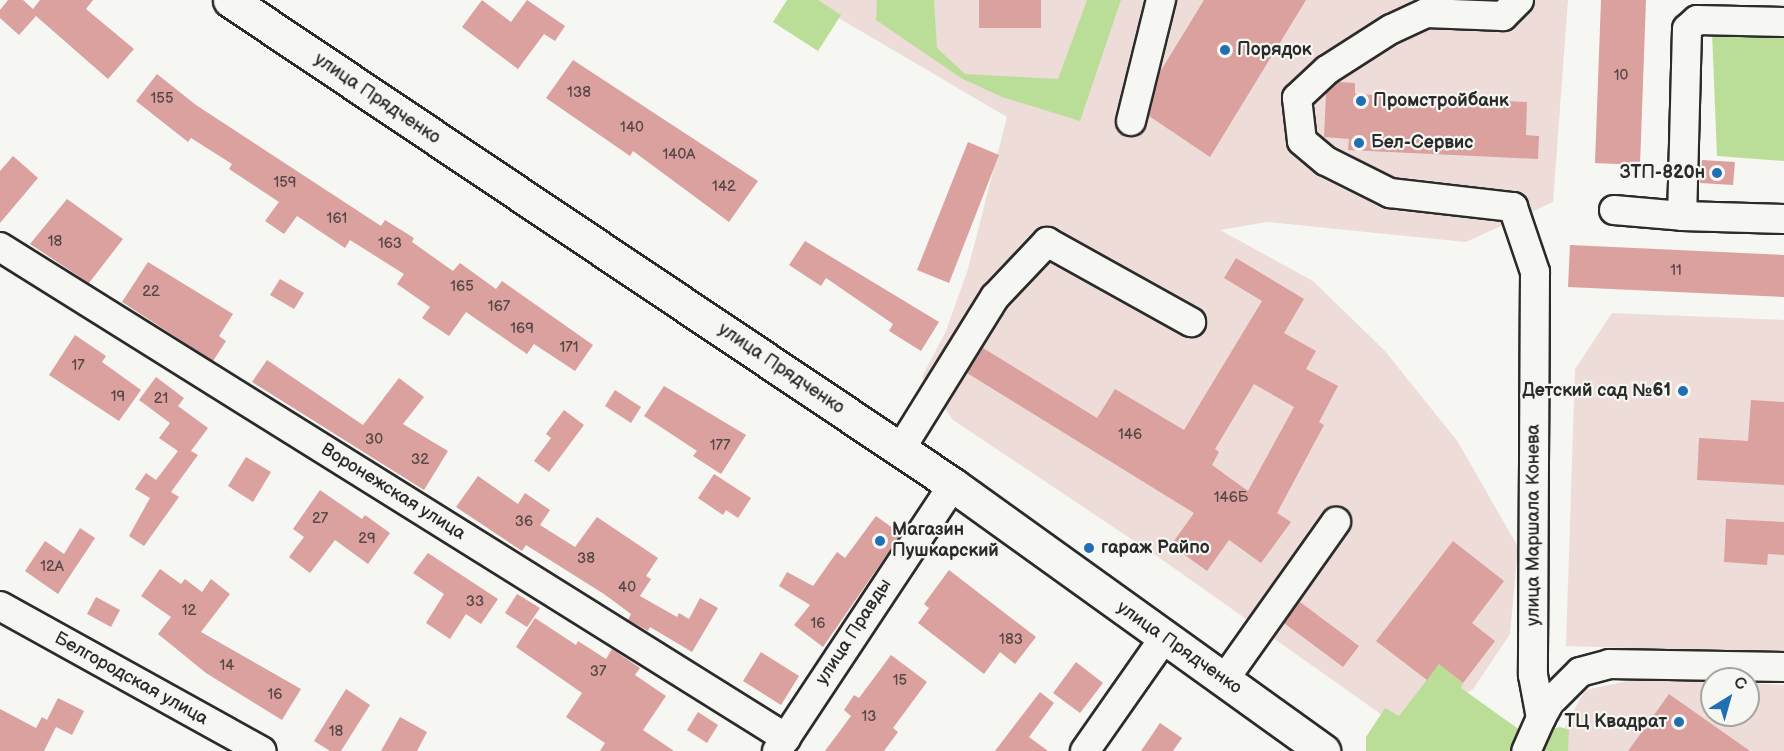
<!DOCTYPE html>
<meta charset="utf-8">
<style>
body{margin:0}
#map{position:relative;width:1784px;height:751px;overflow:hidden;background:#f6f6f2;font-family:"Balsamiq Sans",sans-serif}
div>[style]{position:absolute}
.built>*{inset:0;background:#eedcd9}
.green>*{inset:0;background:#bade98}
.building>*{inset:0;background:#dba19e}
.roads{filter:drop-shadow(2px 0 #2b2b2b) drop-shadow(-2px 0 #2b2b2b) drop-shadow(0 2px #2b2b2b) drop-shadow(0 -2px #2b2b2b)}
.minor>*{height:28px;margin:-14px;padding:0 14px;transform-origin:14px;border-radius:14px;background:#f6f6f2}
.major>*{height:33px;margin:-16.5px;padding:0 16.5px;transform-origin:16.5px;border-radius:16.5px;background:#f6f6f2}
.dots>*{width:16px;height:16px;translate:-50% -50%;box-sizing:border-box;border:3px solid #f6f6f2;border-radius:50%}
span{translate:-50% -50%;white-space:nowrap;text-align:center;line-height:1.15;-webkit-text-stroke:4.5px #f6f6f2;paint-order:stroke}
.number-label{font-size:15px;color:#574848}
.number-label span{-webkit-text-stroke-width:0}
.poi-label{font-size:18px;color:#2b2b2b;font-weight:700}
.left{translate:0 -50%;text-align:left}
.right{translate:-100% -50%;text-align:right}
.street-label{font-size:18px;color:#2b2b2b}
.north{position:absolute;left:1700px;top:667px;width:60px;height:60px;box-sizing:border-box;background:#f6f6f2;border:2px solid #a5a5a2;border-radius:50%;rotate:37deg;font-size:16px;font-weight:700;line-height:24px;text-align:center;color:#2b2b2b}
.north::after{content:'';display:block;margin:auto;width:21px;height:27px;background:#1f6fb2;clip-path:polygon(50% 0,100% 100%,50% 72%,0 100%)}
</style>
<div id="map">
<div class="built">
<div style="clip-path:polygon(808px 0,1568px 0,1553px 202px,1466px 242px,1267px 222px,1220px 230px,1313px 281px,1385px 351px,1458px 442px,1518px 547px,1510px 634px,1473px 689px,1409px 734px,1164px 561px,953px 420px,922px 377px,946px 331px,968px 269px,1007px 117px)"></div>
<div style="clip-path:polygon(1612px 313px,1784px 320px,1784px 653px,1566px 646px,1575px 369px)"></div>
<div style="clip-path:polygon(1642px 678px,1712px 681px,1712px 715px,1748px 715px,1748px 683px,1784px 685px,1784px 751px,1552px 751px,1585px 690px)"></div>
</div>
<div class="green">
<div style="clip-path:polygon(787px 0,818px 0,841px 15px,818px 51px,773px 22px)"></div>
<div style="clip-path:polygon(877px 0,934px 0,937px 48px,965px 74px,1058px 79px,1087px 0,1121px 0,1080px 121px,1002px 97px,961px 78px,876px 20px)"></div>
<div style="clip-path:polygon(1784px 30px,1784px 161px,1717px 156px,1712px 32px)"></div>
<div style="clip-path:polygon(1439px 664px,1463px 683px,1461px 688px,1524px 733px,1516px 751px,1366px 751px,1366px 737px,1385px 708px,1399px 716px)"></div>
<div style="clip-path:polygon(1560px 727px,1569px 730px,1568px 751px,1539px 751px,1548px 730px)"></div>
</div>
<div class="building">
<div style="clip-path:polygon(8px 0,23px 0,33px 9px,40px 0,93px 0,86px 9px,134px 49px,108px 79px,36px 16px,19px 35px,0 18px,0 10px)"></div>
<div style="clip-path:polygon(482px 0,511px 22px,527px 0,565px 26px,555px 41px,544px 34px,518px 69px,462px 27px)"></div>
<div style="clip-path:polygon(979px 0,1041px 0,1041px 28px,979px 28px)"></div>
<div style="clip-path:polygon(1204px 0,1306px 0,1210px 157px,1149px 116px,1160px 72px)"></div>
<div style="clip-path:polygon(1601px 0,1646px 0,1640px 165px,1595px 163px)"></div>
<div style="clip-path:polygon(573px 60px,758px 181px,729px 222px,633px 151px,630px 156px,546px 98px)"></div>
<div style="clip-path:polygon(157px 74px,196px 105px,381px 226px,385px 220px,414px 238px,412px 242px,453px 271px,460px 263px,496px 289px,502px 281px,593px 345px,575px 371px,534px 344px,527px 354px,466px 312px,449px 336px,422px 318px,430px 307px,397px 284px,404px 274px,350px 240px,345px 248px,297px 216px,284px 234px,265px 221px,279px 202px,229px 169px,232px 164px,191px 138px,188px 142px,136px 101px)"></div>
<div style="clip-path:polygon(1339px 82px,1355px 83px,1355px 94px,1527px 102px,1526px 135px,1539px 136px,1538px 159px,1348px 150px,1349px 139px,1324px 137px,1326px 94px)"></div>
<div style="clip-path:polygon(968px 142px,999px 155px,949px 283px,917px 270px)"></div>
<div style="clip-path:polygon(13px 156px,38px 178px,0 223px,0 171px)"></div>
<div style="clip-path:polygon(1702px 160px,1735px 162px,1733px 185px,1700px 183px)"></div>
<div style="clip-path:polygon(67px 199px,123px 239px,89px 283px,30px 244px)"></div>
<div style="clip-path:polygon(805px 241px,939px 322px,921px 351px,889px 331px,893px 324px,826px 278px,821px 286px,789px 265px)"></div>
<div style="clip-path:polygon(1570px 245px,1784px 255px,1784px 297px,1568px 287px)"></div>
<div style="clip-path:polygon(evenodd,1236px 258px,1304px 299px,1284px 333px,1316px 351px,1306px 369px,1338px 386px,1319px 422px,1324px 425px,1277px 513px,1291px 522px,1261px 563px,1229px 540px,1207px 571px,1171px 545px,1194px 513px,967px 373px,983px 348px,1097px 418px,1115px 389px,1184px 430px,1262px 301px,1224px 278px,1236px 258px,1254px 384px,1294px 407px,1248px 491px,1212px 465px,1219px 452px,1215px 449px,1254px 384px)"></div>
<div style="clip-path:polygon(148px 262px,233px 314px,219px 336px,226px 341px,213px 361px,122px 302px)"></div>
<div style="clip-path:polygon(280px 279px,304px 293px,294px 309px,270px 295px)"></div>
<div style="clip-path:polygon(75px 335px,106px 356px,102px 362px,141px 390px,119px 421px,49px 375px)"></div>
<div style="clip-path:polygon(267px 360px,363px 425px,399px 378px,424px 397px,403px 424px,448px 451px,424px 490px,252px 382px)"></div>
<div style="clip-path:polygon(156px 377px,184px 398px,178px 406px,208px 428px,191px 451px,198px 455px,171px 492px,179px 497px,144px 546px,129px 536px,150px 498px,135px 489px,146px 473px,156px 480px,178px 451px,159px 438px,170px 423px,139px 400px)"></div>
<div style="clip-path:polygon(664px 386px,746px 435px,721px 474px,693px 456px,697px 451px,644px 416px)"></div>
<div style="clip-path:polygon(615px 390px,641px 407px,631px 423px,605px 406px)"></div>
<div style="clip-path:polygon(1751px 400px,1784px 402px,1784px 485px,1697px 480px,1699px 438px,1748px 441px)"></div>
<div style="clip-path:polygon(564px 410px,584px 425px,549px 472px,534px 461px,551px 438px,546px 434px)"></div>
<div style="clip-path:polygon(246px 457px,271px 472px,253px 502px,228px 486px)"></div>
<div style="clip-path:polygon(714px 474px,751px 498px,738px 518px,726px 510px,723px 515px,698px 498px)"></div>
<div style="clip-path:polygon(478px 476px,518px 504px,525px 493px,550px 510px,540px 525px,575px 547px,597px 517px,658px 558px,646px 576px,651px 579px,640px 596px,677px 617px,679px 613px,689px 619px,700px 598px,718px 608px,692px 652px,650px 627px,648px 631px,628px 620px,631px 614px,604px 594px,526px 545px,522px 551px,456px 507px)"></div>
<div style="clip-path:polygon(320px 490px,362px 519px,365px 515px,390px 533px,368px 564px,335px 540px,310px 573px,289px 557px,304px 537px,293px 529px)"></div>
<div style="clip-path:polygon(876px 516px,901px 534px,823px 647px,794px 625px,810px 605px,779px 586px,787px 572px,813px 586px,837px 552px,845px 558px)"></div>
<div style="clip-path:polygon(1726px 519px,1784px 522px,1784px 555px,1768px 554px,1767px 565px,1724px 562px)"></div>
<div style="clip-path:polygon(80px 528px,95px 538px,58px 594px,25px 571px,45px 541px,64px 554px)"></div>
<div style="clip-path:polygon(1453px 541px,1504px 581px,1472px 623px,1495px 641px,1463px 683px,1439px 664px,1427px 680px,1376px 641px)"></div>
<div style="clip-path:polygon(428px 553px,498px 599px,481px 624px,466px 614px,450px 639px,426px 623px,444px 594px,413px 573px)"></div>
<div style="clip-path:polygon(160px 569px,181px 584px,185px 579px,202px 592px,211px 579px,230px 594px,201px 632px,301px 689px,282px 720px,206px 673px,158px 634px,171px 617px,141px 596px)"></div>
<div style="clip-path:polygon(949px 570px,1036px 637px,1015px 664px,1000px 652px,984px 674px,918px 623px,929px 608px,924px 604px)"></div>
<div style="clip-path:polygon(517px 594px,540px 608px,527px 627px,505px 613px)"></div>
<div style="clip-path:polygon(96px 597px,120px 610px,111px 627px,87px 614px)"></div>
<div style="clip-path:polygon(1300px 602px,1359px 646px,1343px 667px,1284px 623px)"></div>
<div style="clip-path:polygon(535px 618px,576px 645px,578px 641px,606px 659px,612px 649px,640px 668px,635px 675px,666px 696px,643px 730px,674px 751px,600px 751px,605px 743px,566px 717px,582px 693px,516px 647px)"></div>
<div style="clip-path:polygon(761px 652px,799px 676px,781px 705px,743px 681px)"></div>
<div style="clip-path:polygon(891px 655px,927px 682px,893px 728px,898px 732px,884px 751px,825px 751px,851px 716px,844px 710px,854px 695px,859px 698px)"></div>
<div style="clip-path:polygon(1076px 662px,1103px 683px,1080px 713px,1053px 693px)"></div>
<div style="clip-path:polygon(346px 689px,370px 705px,341px 751px,330px 751px,314px 741px)"></div>
<div style="clip-path:polygon(1040px 692px,1054px 703px,1029px 737px,1048px 751px,995px 751px)"></div>
<div style="clip-path:polygon(1669px 694px,1750px 751px,1628px 751px)"></div>
<div style="clip-path:polygon(58px 698px,84px 711px,72px 735px,56px 727px,44px 751px,0 751px,0 709px,36px 728px,42px 717px,47px 720px)"></div>
<div style="clip-path:polygon(698px 712px,718px 725px,707px 743px,687px 730px)"></div>
<div style="clip-path:polygon(400px 717px,427px 732px,417px 751px,381px 751px)"></div>
<div style="clip-path:polygon(1160px 723px,1182px 738px,1173px 751px,1141px 751px)"></div>
</div>
<div class="roads">
<div class="minor">
<div style="left:1519px;top:0;width:23px;rotate:135deg"></div>
<div style="left:1503px;top:16px;width:77px;rotate:-177.8deg"></div>
<div style="left:1426px;top:13px;width:38px;rotate:155deg"></div>
<div style="left:1391px;top:29px;width:76px;rotate:147.4deg"></div>
<div style="left:1327px;top:70px;width:41px;rotate:137deg"></div>
<div style="left:1297px;top:98px;width:43px;rotate:83.4deg"></div>
<div style="left:1302px;top:141px;width:31px;rotate:40deg"></div>
<div style="left:1326px;top:161px;width:72px;rotate:26.6deg"></div>
<div style="left:1390px;top:193px;width:124px;rotate:6.5deg"></div>
<div style="left:1513px;top:207px;width:69px;rotate:71.3deg"></div>
<div style="left:1535px;top:272px;width:403px;rotate:90.3deg"></div>
<div style="left:1533px;top:675px;width:44px;rotate:79.5deg"></div>
<div style="left:1541px;top:718px;width:36px;rotate:114deg"></div>
<div style="left:1784px;top:22px;width:87px;rotate:-178.7deg"></div>
<div style="left:1697px;top:20px;width:13px;rotate:138deg"></div>
<div style="left:1687px;top:29px;width:187px;rotate:91.5deg"></div>
<div style="left:1682px;top:216px;width:102px;rotate:1.7deg"></div>
<div style="left:1131px;top:121px;width:125px;rotate:-76.1deg"></div>
<div style="left:1614px;top:210px;width:68px;rotate:5deg"></div>
<div style="left:0;top:247px;width:927px;rotate:31.99deg"></div>
<div style="left:900px;top:450px;width:180px;rotate:-58.2deg"></div>
<div style="left:995px;top:297px;width:76px;rotate:-46.6deg"></div>
<div style="left:1047px;top:242px;width:165px;rotate:29.1deg"></div>
<div style="left:0;top:606px;width:299px;rotate:29deg"></div>
<div style="left:1224px;top:680px;width:194px;rotate:-54.7deg"></div>
<div style="left:1541px;top:718px;width:18px;rotate:-61deg"></div>
<div style="left:1550px;top:702px;width:42px;rotate:-45deg"></div>
<div style="left:1580px;top:672px;width:30px;rotate:-15deg"></div>
<div style="left:1609px;top:664px;width:175px;rotate:1deg"></div>
<div style="left:777px;top:751px;width:319px;rotate:-56.5deg"></div>
<div style="left:1085px;top:751px;width:138px;rotate:-55deg"></div>
</div>
<div class="major">
<div style="left:230px;top:0;width:871px;rotate:33.85deg"></div>
<div style="left:953px;top:485px;width:456px;rotate:35.7deg"></div>
</div>
</div>
<div class="dots">
<div style="left:1225px;top:50px;background:#1f6fb2"></div>
<div style="left:1361px;top:101px;background:#1f6fb2"></div>
<div style="left:1359px;top:143px;background:#1f6fb2"></div>
<div style="left:1717px;top:173px;background:#1f6fb2"></div>
<div style="left:1683px;top:391px;background:#1f6fb2"></div>
<div style="left:880px;top:541px;background:#1f6fb2"></div>
<div style="left:1089px;top:548px;background:#1f6fb2"></div>
<div style="left:1679px;top:722px;background:#1f6fb2"></div>
</div>
<div class="number-label">
<span style="left:1621px;top:76px">10</span>
<span style="left:579px;top:93px">138</span>
<span style="left:162px;top:99px">155</span>
<span style="left:632px;top:128px">140</span>
<span style="left:679px;top:155px">140А</span>
<span style="left:285px;top:183px">159</span>
<span style="left:724px;top:187px">142</span>
<span style="left:337px;top:219px">161</span>
<span style="left:55px;top:242px">18</span>
<span style="left:390px;top:244px">163</span>
<span style="left:1676px;top:271px">11</span>
<span style="left:462px;top:287px">165</span>
<span style="left:151px;top:292px">22</span>
<span style="left:499px;top:307px">167</span>
<span style="left:522px;top:329px">169</span>
<span style="left:569px;top:348px">171</span>
<span style="left:78px;top:366px">17</span>
<span style="left:118px;top:397px">19</span>
<span style="left:161px;top:399px">21</span>
<span style="left:1130px;top:435px">146</span>
<span style="left:374px;top:440px">30</span>
<span style="left:720px;top:446px">177</span>
<span style="left:420px;top:460px">32</span>
<span style="left:1231px;top:498px">146Б</span>
<span style="left:320px;top:519px">27</span>
<span style="left:524px;top:522px">36</span>
<span style="left:367px;top:539px">29</span>
<span style="left:586px;top:559px">38</span>
<span style="left:52px;top:567px">12А</span>
<span style="left:627px;top:588px">40</span>
<span style="left:475px;top:602px">33</span>
<span style="left:189px;top:611px">12</span>
<span style="left:818px;top:624px">16</span>
<span style="left:1011px;top:640px">183</span>
<span style="left:227px;top:666px">14</span>
<span style="left:598px;top:672px">37</span>
<span style="left:900px;top:681px">15</span>
<span style="left:275px;top:695px">16</span>
<span style="left:869px;top:717px">13</span>
<span style="left:336px;top:732px">18</span>
</div>
<div class="poi-label">
<span class="left" style="left:1237px;top:50px">Порядок</span>
<span class="left" style="left:1373px;top:101px">Промстройбанк</span>
<span class="left" style="left:1371px;top:143px">Бел-Сервис</span>
<span class="right" style="left:1705px;top:173px">ЗТП-820н</span>
<span class="right" style="left:1671px;top:391px">Детский сад №61</span>
<span class="left" style="left:892px;top:541px">Магазин<br>Пушкарский</span>
<span class="left" style="left:1101px;top:548px">гараж Райпо</span>
<span class="right" style="left:1667px;top:722px">ТЦ Квадрат</span>
</div>
<div class="street-label">
<span style="left:377px;top:99px;rotate:34deg">улица Прядченко</span>
<span style="left:781px;top:369px;rotate:34deg">улица Прядченко</span>
<span style="left:393px;top:492px;rotate:32deg">Воронежская улица</span>
<span style="left:1534px;top:525px;rotate:-90deg">улица Маршала Конева</span>
<span style="left:854px;top:632px;rotate:-57deg">улица Правды</span>
<span style="left:1179px;top:648px;rotate:35deg">улица Прядченко</span>
<span style="left:131px;top:679px;rotate:29deg">Белгородская улица</span>
</div>
<div class="north">С</div>
</div>
